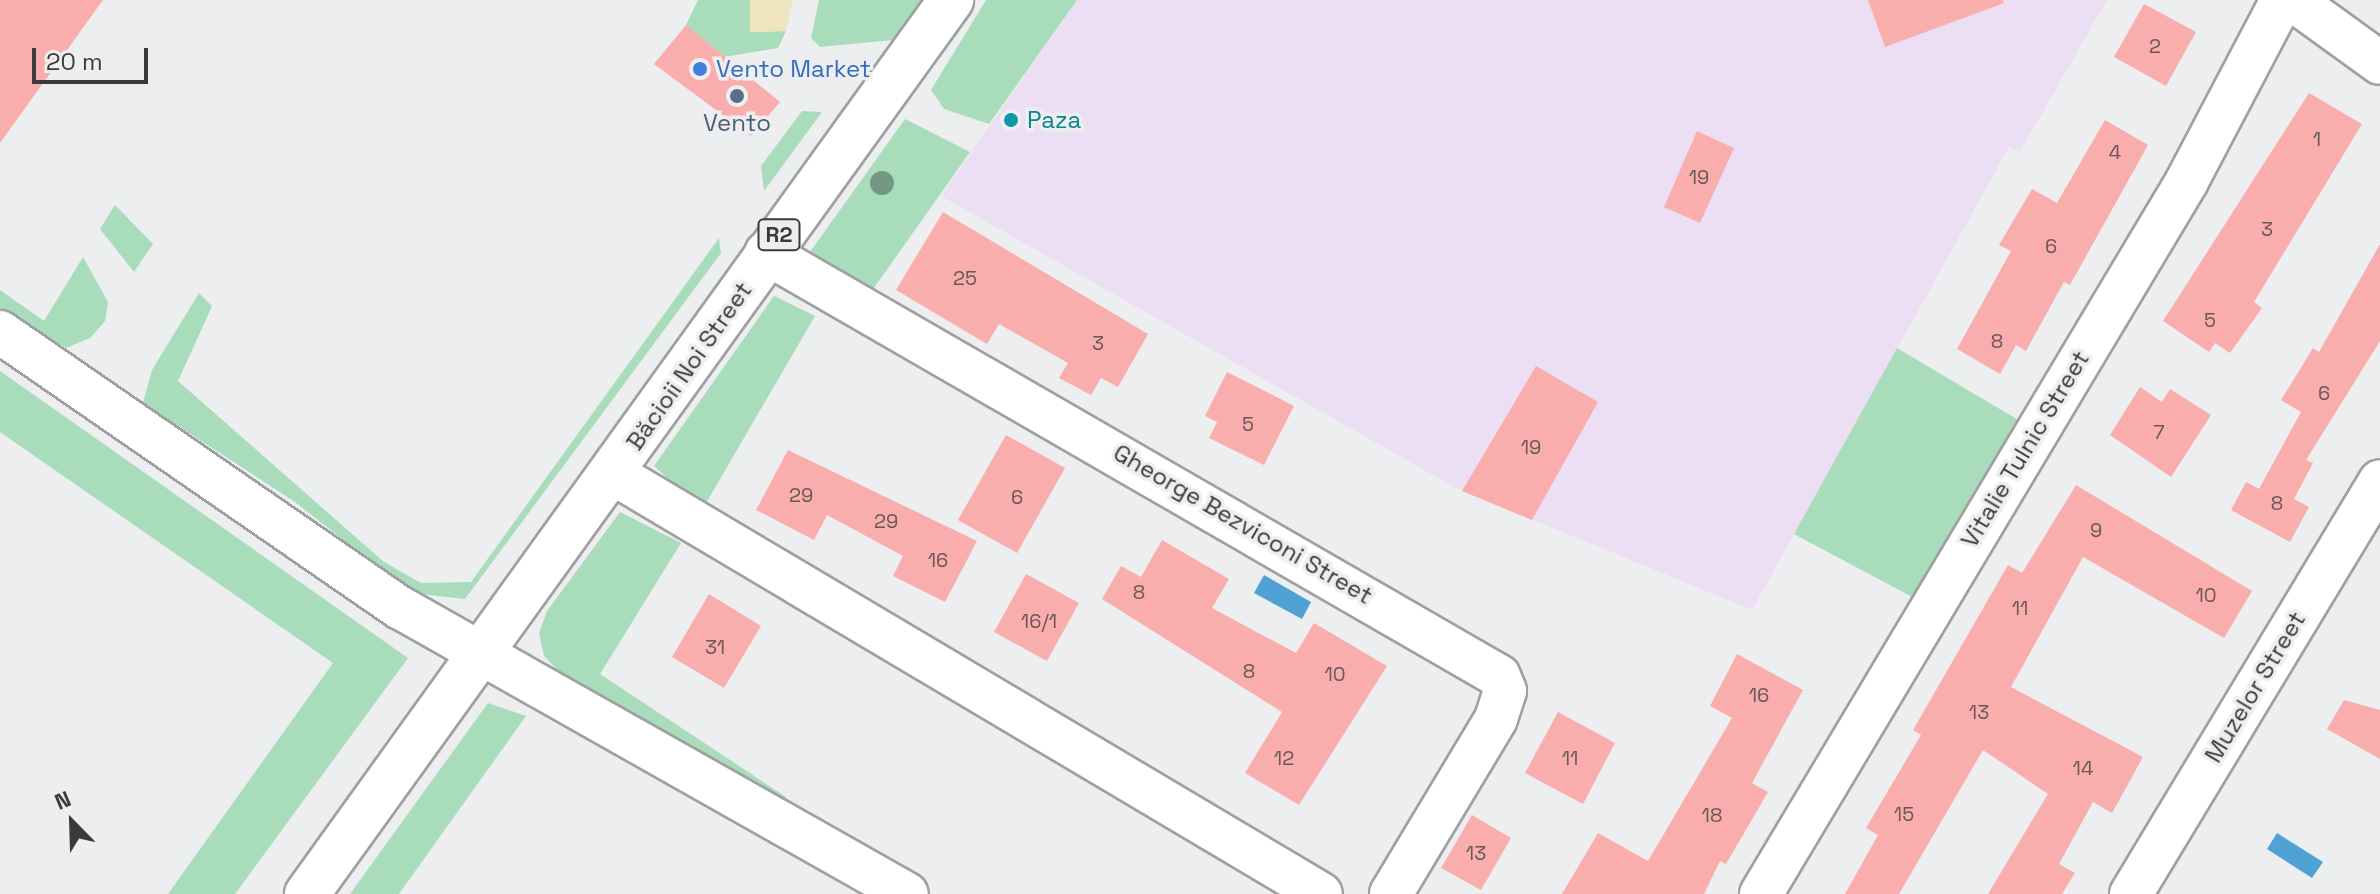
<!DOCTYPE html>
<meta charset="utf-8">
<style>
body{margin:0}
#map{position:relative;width:2380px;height:894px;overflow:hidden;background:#edeeef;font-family:"Space Grotesk",sans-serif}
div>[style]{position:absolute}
.industrial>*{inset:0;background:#ecdff3}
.green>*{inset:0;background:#a9dcba}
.sand>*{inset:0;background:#eee5bf}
.water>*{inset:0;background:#50a1d4}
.building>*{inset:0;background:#f9aead}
.roads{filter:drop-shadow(2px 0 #9fa0a1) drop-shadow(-2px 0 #9fa0a1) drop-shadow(0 2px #9fa0a1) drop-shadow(0 -2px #9fa0a1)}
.minor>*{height:42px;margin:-21px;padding:0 21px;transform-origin:21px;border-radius:21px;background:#fff}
.major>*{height:44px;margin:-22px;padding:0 22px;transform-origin:22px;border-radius:22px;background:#fff}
.trees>*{width:24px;height:24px;margin:-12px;border-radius:50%;background:#739785}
.dots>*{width:22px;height:22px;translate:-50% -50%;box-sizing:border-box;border:4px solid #edeeef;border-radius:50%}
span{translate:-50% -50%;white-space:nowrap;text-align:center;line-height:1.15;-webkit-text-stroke:7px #edeeef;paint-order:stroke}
.number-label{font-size:20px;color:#6a5757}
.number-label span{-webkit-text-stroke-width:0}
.shield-label span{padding:2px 6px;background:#edeeef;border:2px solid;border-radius:6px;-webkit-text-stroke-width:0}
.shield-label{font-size:22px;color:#3a3a3a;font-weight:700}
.shop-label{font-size:24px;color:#366cbe}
.left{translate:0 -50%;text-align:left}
.culture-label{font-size:24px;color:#0d838f}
.service-label{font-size:24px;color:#4e5e75}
.street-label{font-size:24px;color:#3a3a3a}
.north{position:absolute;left:32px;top:782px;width:80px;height:80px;-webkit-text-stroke:6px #edeeef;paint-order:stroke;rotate:337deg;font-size:22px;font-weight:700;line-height:32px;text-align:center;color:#3a3a3a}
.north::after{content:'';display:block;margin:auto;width:28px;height:36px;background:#3a3a3a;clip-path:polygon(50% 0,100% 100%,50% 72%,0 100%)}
.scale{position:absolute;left:32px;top:48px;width:116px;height:36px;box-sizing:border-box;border:4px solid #3a3a3a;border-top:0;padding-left:10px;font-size:24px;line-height:28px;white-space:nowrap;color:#3a3a3a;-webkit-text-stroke:6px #edeeef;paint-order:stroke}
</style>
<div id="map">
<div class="industrial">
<div style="clip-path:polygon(1077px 0,2107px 0,2020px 152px,2009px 147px,1752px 610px,1456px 488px,941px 196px)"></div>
</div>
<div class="green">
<div style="clip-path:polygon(698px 0,750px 0,750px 32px,786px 31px,778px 48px,724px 57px,686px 25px)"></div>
<div style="clip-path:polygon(819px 0,921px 0,893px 40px,820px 47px,811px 38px)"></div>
<div style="clip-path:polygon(986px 0,1077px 0,989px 124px,944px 109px,931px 90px)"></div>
<div style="clip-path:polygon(802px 111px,822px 112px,764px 191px,761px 166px)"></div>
<div style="clip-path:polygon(905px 119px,970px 152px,869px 295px,810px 252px)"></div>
<div style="clip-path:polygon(115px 205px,153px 244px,134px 272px,100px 229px)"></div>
<div style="clip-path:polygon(719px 238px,721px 253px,465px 599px,411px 593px,295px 502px,143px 403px,152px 370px,199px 293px,212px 306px,178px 381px,384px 562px,421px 583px,471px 582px)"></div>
<div style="clip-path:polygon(83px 257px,108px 302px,105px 321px,90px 338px,66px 348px,0 308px,0 290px,44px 321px)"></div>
<div style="clip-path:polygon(774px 296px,815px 316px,702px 510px,654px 466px)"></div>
<div style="clip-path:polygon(1897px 348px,2020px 421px,1916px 599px,1794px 534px)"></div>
<div style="clip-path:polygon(0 371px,408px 658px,235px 894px,168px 894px,333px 663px,0 432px)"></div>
<div style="clip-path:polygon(620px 512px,681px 543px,600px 674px,786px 797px,782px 803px,565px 678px,544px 656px,539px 633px,547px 611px)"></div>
<div style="clip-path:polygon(488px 703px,526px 716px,399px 894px,350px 894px)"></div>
</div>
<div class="sand">
<div style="clip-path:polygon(750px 0,793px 0,786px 31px,750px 32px)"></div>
</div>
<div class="water">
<div style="clip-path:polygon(1264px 575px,1311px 602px,1302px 619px,1254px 593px)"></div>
<div style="clip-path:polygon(2277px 833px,2323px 862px,2312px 878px,2267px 849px)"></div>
</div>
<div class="building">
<div style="clip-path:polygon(0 0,103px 0,0 143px)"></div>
<div style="clip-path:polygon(1868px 0,2003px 0,2004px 3px,1885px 47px)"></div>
<div style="clip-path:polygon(2144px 4px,2196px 32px,2166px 86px,2114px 57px)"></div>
<div style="clip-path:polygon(686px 25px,780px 102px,751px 136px,654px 64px)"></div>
<div style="clip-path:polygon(2309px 93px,2362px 124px,2254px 302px,2262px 308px,2230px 353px,2215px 343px,2209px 352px,2163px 321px)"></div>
<div style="clip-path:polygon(2105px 120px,2148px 145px,2070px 285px,2064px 282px,2026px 351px,2016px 345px,2000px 374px,1957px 349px,2011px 251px,1999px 245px,2032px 189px,2057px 203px)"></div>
<div style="clip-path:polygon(1697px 131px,1734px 148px,1700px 223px,1664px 207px)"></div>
<div style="clip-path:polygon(943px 212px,1148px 334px,1118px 387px,1101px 378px,1091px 395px,1059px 378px,1068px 363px,999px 324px,987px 344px,896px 290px)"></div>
<div style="clip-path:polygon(2380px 244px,2380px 341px,2306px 460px,2313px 463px,2294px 499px,2309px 507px,2290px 542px,2231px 510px,2246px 482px,2259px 489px,2301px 412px,2281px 400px,2313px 348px,2319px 352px)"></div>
<div style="clip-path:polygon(1536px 366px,1598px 402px,1532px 520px,1462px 491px)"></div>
<div style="clip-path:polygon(1227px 372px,1294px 406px,1264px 465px,1209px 438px,1217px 422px,1205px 416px)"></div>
<div style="clip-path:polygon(2140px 387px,2162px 402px,2170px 389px,2211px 415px,2171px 477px,2110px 435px)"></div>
<div style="clip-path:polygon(1006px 435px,1065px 468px,1017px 553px,958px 520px)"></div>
<div style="clip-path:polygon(788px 450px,977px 541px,945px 602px,893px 576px,903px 556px,827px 515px,814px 540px,756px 510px)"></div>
<div style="clip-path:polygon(2076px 485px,2252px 591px,2224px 638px,2083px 557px,2011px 687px,2143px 757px,2112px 813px,2093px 802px,2059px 864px,2075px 873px,2062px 894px,1988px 894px,2048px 794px,1983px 750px,1899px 894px,1845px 894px,1878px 835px,1866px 828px,1921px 735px,1913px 730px,2008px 565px,2022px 573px)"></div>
<div style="clip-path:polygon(1162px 540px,1229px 579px,1212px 608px,1296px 653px,1314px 623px,1387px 666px,1299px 805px,1245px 773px,1282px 712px,1102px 599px,1121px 566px,1141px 577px)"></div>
<div style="clip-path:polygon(1026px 574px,1079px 603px,1047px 661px,994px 632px)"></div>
<div style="clip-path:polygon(709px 594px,761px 626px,724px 688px,672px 657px)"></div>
<div style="clip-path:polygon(1737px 654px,1803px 690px,1752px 783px,1768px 792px,1726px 864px,1720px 861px,1704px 894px,1562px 894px,1598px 833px,1648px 861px,1732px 718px,1710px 706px)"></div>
<div style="clip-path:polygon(2344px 700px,2380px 710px,2380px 759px,2327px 729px)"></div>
<div style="clip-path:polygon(1558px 712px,1615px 743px,1583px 804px,1525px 773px)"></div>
<div style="clip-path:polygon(1472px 815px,1511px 838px,1481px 890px,1441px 868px)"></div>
</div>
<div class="roads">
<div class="minor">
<div style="left:2293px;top:0;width:107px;rotate:35.9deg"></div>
<div style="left:766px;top:253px;width:846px;rotate:29.99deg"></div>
<div style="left:1499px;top:676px;width:16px;rotate:68deg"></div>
<div style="left:1505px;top:691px;width:29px;rotate:108deg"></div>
<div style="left:1496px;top:719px;width:204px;rotate:121deg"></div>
<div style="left:0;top:332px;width:485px;rotate:34.6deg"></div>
<div style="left:399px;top:607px;width:583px;rotate:29.46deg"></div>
<div style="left:614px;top:474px;width:822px;rotate:30.71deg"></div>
<div style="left:1761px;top:894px;width:831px;rotate:-59.14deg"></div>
<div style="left:2187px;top:181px;width:204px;rotate:-62.3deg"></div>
<div style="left:2131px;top:894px;width:482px;rotate:-58.9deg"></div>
</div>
<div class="major">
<div style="left:307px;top:894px;width:1102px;rotate:-54.23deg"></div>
</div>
</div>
<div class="trees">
<div style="left:882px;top:183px"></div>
</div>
<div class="dots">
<div style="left:700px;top:69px;background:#3f7fe0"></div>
<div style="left:737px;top:96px;background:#5c6f8a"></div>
<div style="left:1011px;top:120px;background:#0f9aa8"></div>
</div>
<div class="number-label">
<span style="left:2155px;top:46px">2</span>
<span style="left:2317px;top:139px">1</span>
<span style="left:2115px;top:152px">4</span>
<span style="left:1699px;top:177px">19</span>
<span style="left:2267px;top:229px">3</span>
<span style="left:2051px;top:246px">6</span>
<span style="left:965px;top:278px">25</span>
<span style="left:2210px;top:320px">5</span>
<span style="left:1997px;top:341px">8</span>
<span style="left:1098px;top:343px">3</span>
<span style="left:2324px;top:393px">6</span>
<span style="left:1248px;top:424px">5</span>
<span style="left:2159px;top:432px">7</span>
<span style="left:1531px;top:447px">19</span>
<span style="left:801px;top:495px">29</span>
<span style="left:1017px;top:497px">6</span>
<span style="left:2277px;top:503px">8</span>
<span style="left:886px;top:521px">29</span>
<span style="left:2096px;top:530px">9</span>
<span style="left:938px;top:560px">16</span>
<span style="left:1139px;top:592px">8</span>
<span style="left:2206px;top:595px">10</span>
<span style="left:2020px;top:608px">11</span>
<span style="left:1039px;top:621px">16/1</span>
<span style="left:715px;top:647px">31</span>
<span style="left:1249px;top:671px">8</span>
<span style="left:1335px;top:674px">10</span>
<span style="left:1759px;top:695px">16</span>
<span style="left:1979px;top:712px">13</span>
<span style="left:1284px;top:758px">12</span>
<span style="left:1570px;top:758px">11</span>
<span style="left:2083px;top:768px">14</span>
<span style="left:1904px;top:814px">15</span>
<span style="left:1712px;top:815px">18</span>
<span style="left:1476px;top:853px">13</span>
</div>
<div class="shield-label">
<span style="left:779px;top:235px">R2</span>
</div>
<div class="shop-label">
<span class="left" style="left:716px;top:69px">Vento Market</span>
</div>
<div class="culture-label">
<span class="left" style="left:1027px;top:120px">Paza</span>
</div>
<div class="service-label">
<span style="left:737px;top:123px">Vento</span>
</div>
<div class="street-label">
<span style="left:689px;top:366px;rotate:-55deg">Băcioii Noi Street</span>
<span style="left:2025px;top:449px;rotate:-59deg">Vitalie Tulnic Street</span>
<span style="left:1243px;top:524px;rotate:30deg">Gheorge Bezviconi Street</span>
<span style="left:2255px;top:687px;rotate:-59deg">Muzelor Street</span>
</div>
<div class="north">N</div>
<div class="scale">20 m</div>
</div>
